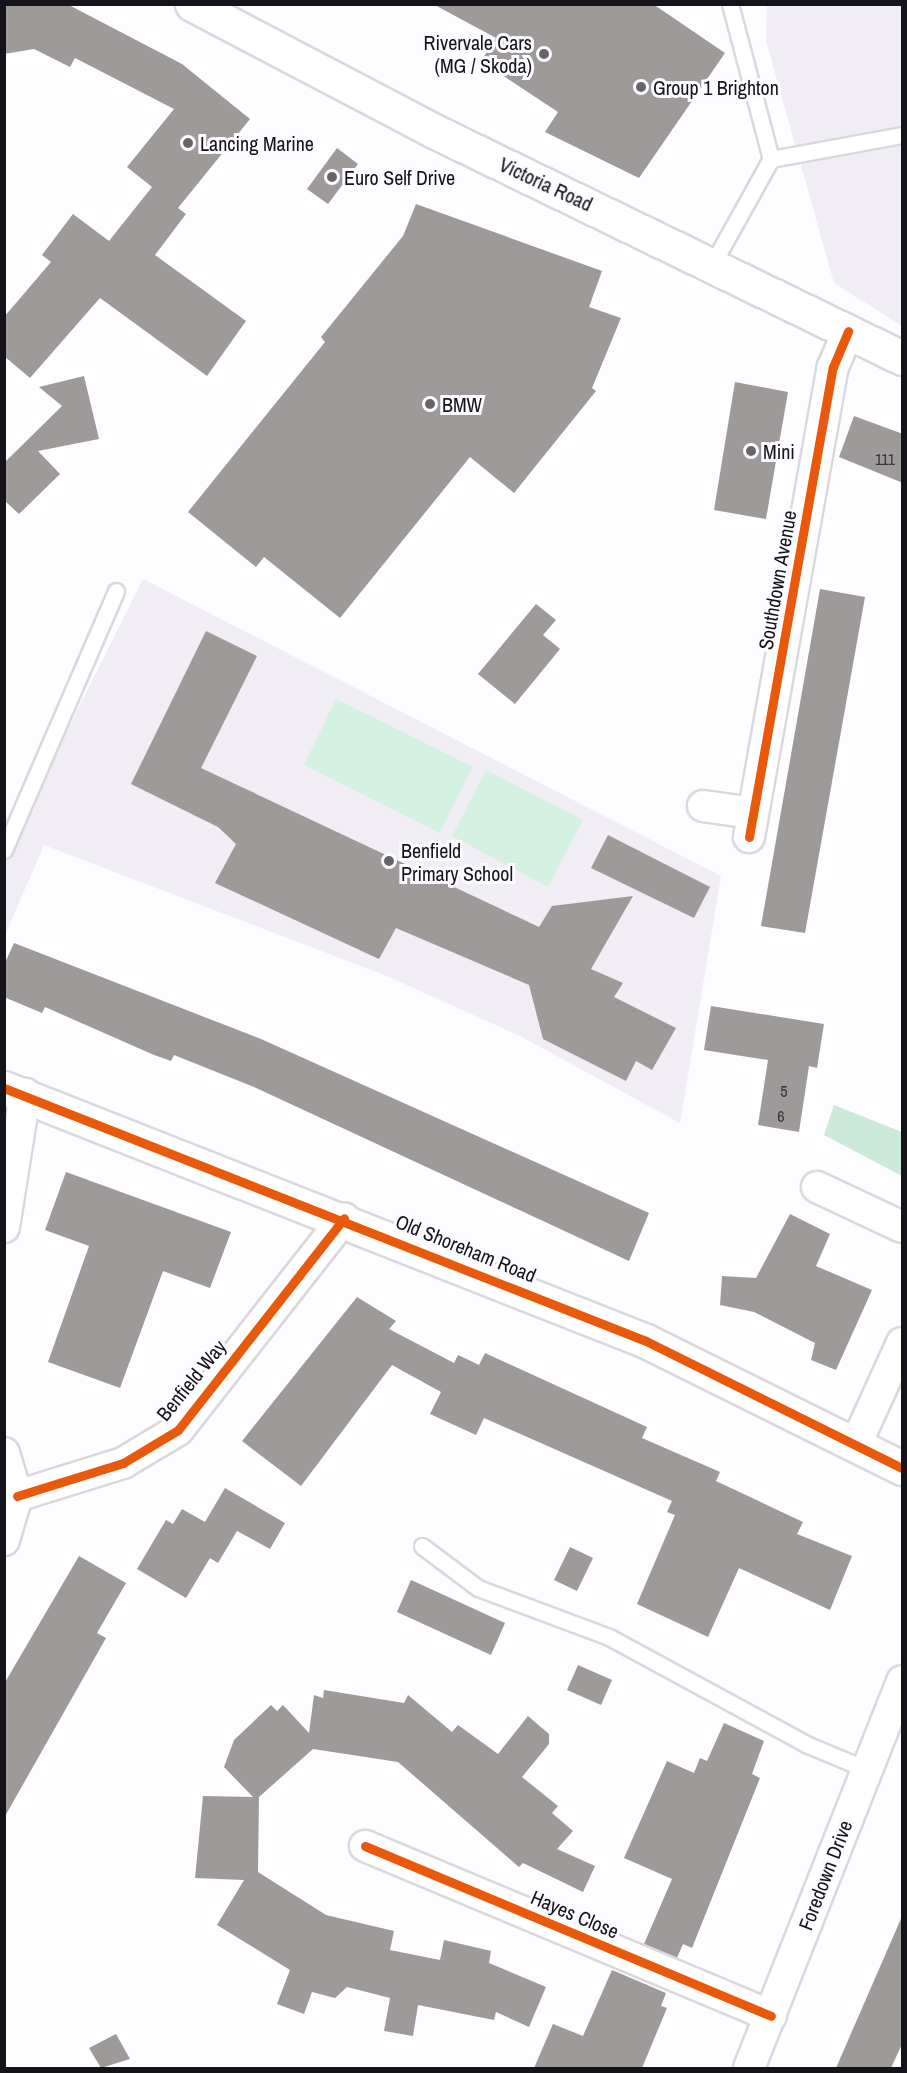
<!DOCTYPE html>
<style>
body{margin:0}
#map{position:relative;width:907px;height:2073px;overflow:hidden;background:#fdfcfe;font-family:"Archivo Narrow",sans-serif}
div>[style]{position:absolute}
.built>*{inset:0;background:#f0edf4}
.green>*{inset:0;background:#d4f0e0}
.forest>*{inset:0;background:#cceada}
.building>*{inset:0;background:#9e9a99}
.roads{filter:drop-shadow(2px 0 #dad8dd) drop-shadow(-2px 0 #dad8dd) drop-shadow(0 2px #dad8dd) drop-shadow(0 -2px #dad8dd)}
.service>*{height:15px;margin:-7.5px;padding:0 7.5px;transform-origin:7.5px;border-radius:7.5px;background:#fff}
.minor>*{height:30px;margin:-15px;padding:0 15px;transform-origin:15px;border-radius:15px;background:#fff}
.secondary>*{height:33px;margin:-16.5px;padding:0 16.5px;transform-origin:16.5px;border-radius:16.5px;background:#fff}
.primary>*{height:33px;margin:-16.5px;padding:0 16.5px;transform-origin:16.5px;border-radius:16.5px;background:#fff}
.cycleway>*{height:9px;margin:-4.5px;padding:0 4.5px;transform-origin:4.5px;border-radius:4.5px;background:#e8590c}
.dots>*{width:16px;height:16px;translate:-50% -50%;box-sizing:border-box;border:3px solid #fcfbff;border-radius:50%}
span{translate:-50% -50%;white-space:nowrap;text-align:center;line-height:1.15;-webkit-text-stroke:6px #fcfbff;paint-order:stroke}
.number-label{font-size:16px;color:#37353a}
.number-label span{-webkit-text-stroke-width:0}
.poi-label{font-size:20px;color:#15131a}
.right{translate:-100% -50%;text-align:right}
.left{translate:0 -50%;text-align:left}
.street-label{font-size:20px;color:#15131a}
.frame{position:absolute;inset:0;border:6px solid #15131a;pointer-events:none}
</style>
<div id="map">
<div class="built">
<div style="clip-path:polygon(767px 5px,902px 5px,902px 326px,834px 283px,766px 41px)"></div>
<div style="clip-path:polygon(143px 579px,721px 876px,680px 1123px,520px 1036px,387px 976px,44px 845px,5px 935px,5px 836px,13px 839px)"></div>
</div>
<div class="green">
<div style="clip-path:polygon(336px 699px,473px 767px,440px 833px,304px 765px)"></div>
<div style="clip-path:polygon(486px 770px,583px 820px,548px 887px,452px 836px)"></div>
</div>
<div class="forest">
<div style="clip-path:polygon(834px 1105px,902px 1132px,902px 1176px,824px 1135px)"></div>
</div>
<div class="building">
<div style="clip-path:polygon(4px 4px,67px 4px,182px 64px,250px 119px,178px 208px,186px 214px,155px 255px,246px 321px,207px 376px,100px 298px,30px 378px,4px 356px,4px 317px,51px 262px,42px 255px,73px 214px,109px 241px,152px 187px,127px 167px,174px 109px,75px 58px,70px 67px,34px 49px,4px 54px)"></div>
<div style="clip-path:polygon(433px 4px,653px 4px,725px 53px,639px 178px,545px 132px,558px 112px,481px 61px,496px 38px)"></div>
<div style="clip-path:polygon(337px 148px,358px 164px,328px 204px,307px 189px)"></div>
<div style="clip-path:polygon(416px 204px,602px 271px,589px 307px,621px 318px,592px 388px,596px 391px,514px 493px,470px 457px,340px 618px,264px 557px,256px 567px,188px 512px,325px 342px,321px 337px,403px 236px)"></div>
<div style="clip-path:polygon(84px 376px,99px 439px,38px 451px,60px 474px,19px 514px,4px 500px,4px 463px,62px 406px,39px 387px)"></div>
<div style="clip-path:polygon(735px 382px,788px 392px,766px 519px,714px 510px)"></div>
<div style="clip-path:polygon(854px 416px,903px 434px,903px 483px,839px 457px)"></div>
<div style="clip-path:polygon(820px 589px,865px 597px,805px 933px,761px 926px)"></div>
<div style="clip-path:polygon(536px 604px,556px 620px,543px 635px,560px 649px,515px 704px,478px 674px)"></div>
<div style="clip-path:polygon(206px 631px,257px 656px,201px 768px,539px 927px,552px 906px,633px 896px,591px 969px,623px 983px,614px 997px,676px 1028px,652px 1070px,636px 1061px,626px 1081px,543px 1039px,529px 985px,396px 928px,379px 959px,215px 883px,236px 844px,218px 827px,131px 784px)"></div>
<div style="clip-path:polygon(608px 835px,710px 887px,694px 918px,591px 868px)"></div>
<div style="clip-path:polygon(14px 943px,261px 1039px,649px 1213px,629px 1261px,254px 1087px,174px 1055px,171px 1061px,154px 1055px,45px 1007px,42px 1013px,4px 997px,4px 965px)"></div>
<div style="clip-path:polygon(711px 1006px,824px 1024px,817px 1068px,809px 1066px,799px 1132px,758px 1125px,768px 1060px,704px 1050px)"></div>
<div style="clip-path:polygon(66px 1172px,231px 1232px,210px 1288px,163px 1271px,120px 1388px,48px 1362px,89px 1246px,45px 1230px)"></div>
<div style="clip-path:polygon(790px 1214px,830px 1234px,816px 1266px,872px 1290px,836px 1370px,811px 1360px,815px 1343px,754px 1312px,720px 1305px,722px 1276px,756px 1278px)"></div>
<div style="clip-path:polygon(357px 1297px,396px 1321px,389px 1329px,454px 1363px,458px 1355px,479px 1365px,485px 1353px,647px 1427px,642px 1438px,720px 1472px,716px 1481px,803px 1522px,797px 1534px,852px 1556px,830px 1610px,739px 1568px,708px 1637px,637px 1604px,675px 1515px,667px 1512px,672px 1501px,484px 1418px,476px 1435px,430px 1414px,441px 1392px,392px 1365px,301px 1486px,242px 1441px)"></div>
<div style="clip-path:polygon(225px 1488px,285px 1523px,270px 1549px,237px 1531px,218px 1563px,210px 1558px,186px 1598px,137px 1569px,166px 1520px,173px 1524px,182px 1509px,205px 1522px)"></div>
<div style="clip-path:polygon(570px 1547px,593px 1558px,577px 1591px,554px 1580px)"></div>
<div style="clip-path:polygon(79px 1556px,126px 1583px,97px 1633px,106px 1638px,4px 1818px,4px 1684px)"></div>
<div style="clip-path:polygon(411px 1580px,505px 1623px,491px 1655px,397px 1612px)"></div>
<div style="clip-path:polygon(578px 1665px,612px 1680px,601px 1705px,567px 1690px)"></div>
<div style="clip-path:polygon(324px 1690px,404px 1703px,408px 1695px,452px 1732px,458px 1725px,498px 1754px,528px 1716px,549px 1734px,549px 1744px,522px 1777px,558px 1806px,552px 1813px,573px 1831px,557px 1849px,595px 1866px,583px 1892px,523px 1863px,519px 1867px,398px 1762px,313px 1749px,259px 1797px,258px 1872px,326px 1915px,394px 1931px,390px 1950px,440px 1960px,444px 1940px,491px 1951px,489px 1963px,546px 1987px,529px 2027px,496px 2012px,494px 2020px,418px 2005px,413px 2036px,384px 2031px,390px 1998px,347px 1987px,335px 1998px,312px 1992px,304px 2014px,277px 2004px,290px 1970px,217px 1925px,244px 1880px,195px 1878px,203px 1796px,253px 1797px,224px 1767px,234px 1740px,271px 1705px,277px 1711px,283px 1705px,309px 1733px,314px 1695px,323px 1698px)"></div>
<div style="clip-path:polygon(724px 1723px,764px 1741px,752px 1774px,760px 1778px,692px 1948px,683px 1944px,677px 1958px,644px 1944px,672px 1879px,624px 1858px,667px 1761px,694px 1773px,700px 1758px,707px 1761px)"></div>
<div style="clip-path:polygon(903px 1914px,903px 2042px,891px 2068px,836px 2068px)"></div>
<div style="clip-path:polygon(612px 1970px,666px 1993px,661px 2006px,667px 2008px,642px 2068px,534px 2068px,553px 2024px,583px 2036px)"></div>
<div style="clip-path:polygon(116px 2034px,130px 2059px,101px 2068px,89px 2048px)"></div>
</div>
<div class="roads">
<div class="service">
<div style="left:771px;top:159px;width:133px;rotate:-10.4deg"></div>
<div style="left:713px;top:263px;width:119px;rotate:-60.9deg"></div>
<div style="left:771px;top:159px;width:160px;rotate:-104.8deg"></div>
<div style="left:4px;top:850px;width:282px;rotate:-66.6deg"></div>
<div style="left:422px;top:1546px;width:70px;rotate:36.9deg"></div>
<div style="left:478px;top:1588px;width:140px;rotate:20.5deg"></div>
<div style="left:609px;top:1637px;width:226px;rotate:28.5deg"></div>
<div style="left:808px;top:1745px;width:63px;rotate:22.5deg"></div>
</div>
<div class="minor">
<div style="left:703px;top:806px;width:50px;rotate:8deg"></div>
<div style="left:749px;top:837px;width:477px;rotate:-79.9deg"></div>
<div style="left:833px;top:367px;width:39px;rotate:-67deg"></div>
<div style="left:817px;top:1187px;width:94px;rotate:25.2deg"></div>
<div style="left:4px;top:1227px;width:135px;rotate:-81deg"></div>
<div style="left:856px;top:1444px;width:111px;rotate:-65.5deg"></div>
<div style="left:4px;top:1453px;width:45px;rotate:73.2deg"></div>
<div style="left:17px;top:1496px;width:46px;rotate:106.5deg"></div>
<div style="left:17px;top:1496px;width:111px;rotate:-17.3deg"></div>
<div style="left:123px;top:1463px;width:64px;rotate:-31deg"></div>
<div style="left:178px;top:1430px;width:269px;rotate:-51.9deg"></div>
<div style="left:365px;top:1846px;width:440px;rotate:22.7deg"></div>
<div style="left:749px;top:2068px;width:416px;rotate:-68.4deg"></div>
</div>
<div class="secondary">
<div style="left:192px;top:4px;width:276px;rotate:27.7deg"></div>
<div style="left:436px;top:132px;width:518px;rotate:25.87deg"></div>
</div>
<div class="primary">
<div style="left:4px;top:1088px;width:690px;rotate:21.51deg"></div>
<div style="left:646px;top:1341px;width:286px;rotate:26.4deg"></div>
</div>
</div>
<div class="cycleway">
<div style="left:749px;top:837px;width:477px;rotate:-79.9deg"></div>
<div style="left:833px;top:367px;width:39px;rotate:-67deg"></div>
<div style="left:4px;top:1088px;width:690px;rotate:21.51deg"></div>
<div style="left:646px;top:1341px;width:286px;rotate:26.4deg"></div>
<div style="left:17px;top:1496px;width:111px;rotate:-17.3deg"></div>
<div style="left:123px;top:1463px;width:64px;rotate:-31deg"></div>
<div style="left:178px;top:1430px;width:269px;rotate:-51.9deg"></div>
<div style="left:365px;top:1846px;width:440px;rotate:22.7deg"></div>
</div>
<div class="dots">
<div style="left:544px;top:54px;background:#66656a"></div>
<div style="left:641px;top:87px;background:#66656a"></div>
<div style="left:188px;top:143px;background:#66656a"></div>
<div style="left:332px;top:177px;background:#66656a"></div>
<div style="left:430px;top:404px;background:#66656a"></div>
<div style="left:751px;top:451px;background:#66656a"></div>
<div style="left:389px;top:861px;background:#66656a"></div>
</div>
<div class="number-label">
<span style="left:885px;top:459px">111</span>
<span style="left:784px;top:1091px">5</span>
<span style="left:781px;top:1116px">6</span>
</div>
<div class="poi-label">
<span class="right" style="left:532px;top:54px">Rivervale Cars<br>(MG / Skoda)</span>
<span class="left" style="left:653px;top:87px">Group 1 Brighton</span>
<span class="left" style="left:200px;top:143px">Lancing Marine</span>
<span class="left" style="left:344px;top:177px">Euro Self Drive</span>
<span class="left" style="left:442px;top:404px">BMW</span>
<span class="left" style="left:763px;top:451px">Mini</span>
<span class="left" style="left:401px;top:862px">Benfield<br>Primary School</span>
</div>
<div class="street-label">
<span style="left:546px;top:184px;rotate:25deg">Victoria Road</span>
<span style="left:777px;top:580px;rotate:-80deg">Southdown Avenue</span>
<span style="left:466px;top:1248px;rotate:22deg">Old Shoreham Road</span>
<span style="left:191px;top:1380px;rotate:-51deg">Benfield Way</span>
<span style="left:825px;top:1875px;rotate:-69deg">Foredown Drive</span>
<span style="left:575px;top:1914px;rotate:23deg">Hayes Close</span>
</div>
<div class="frame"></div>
</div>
